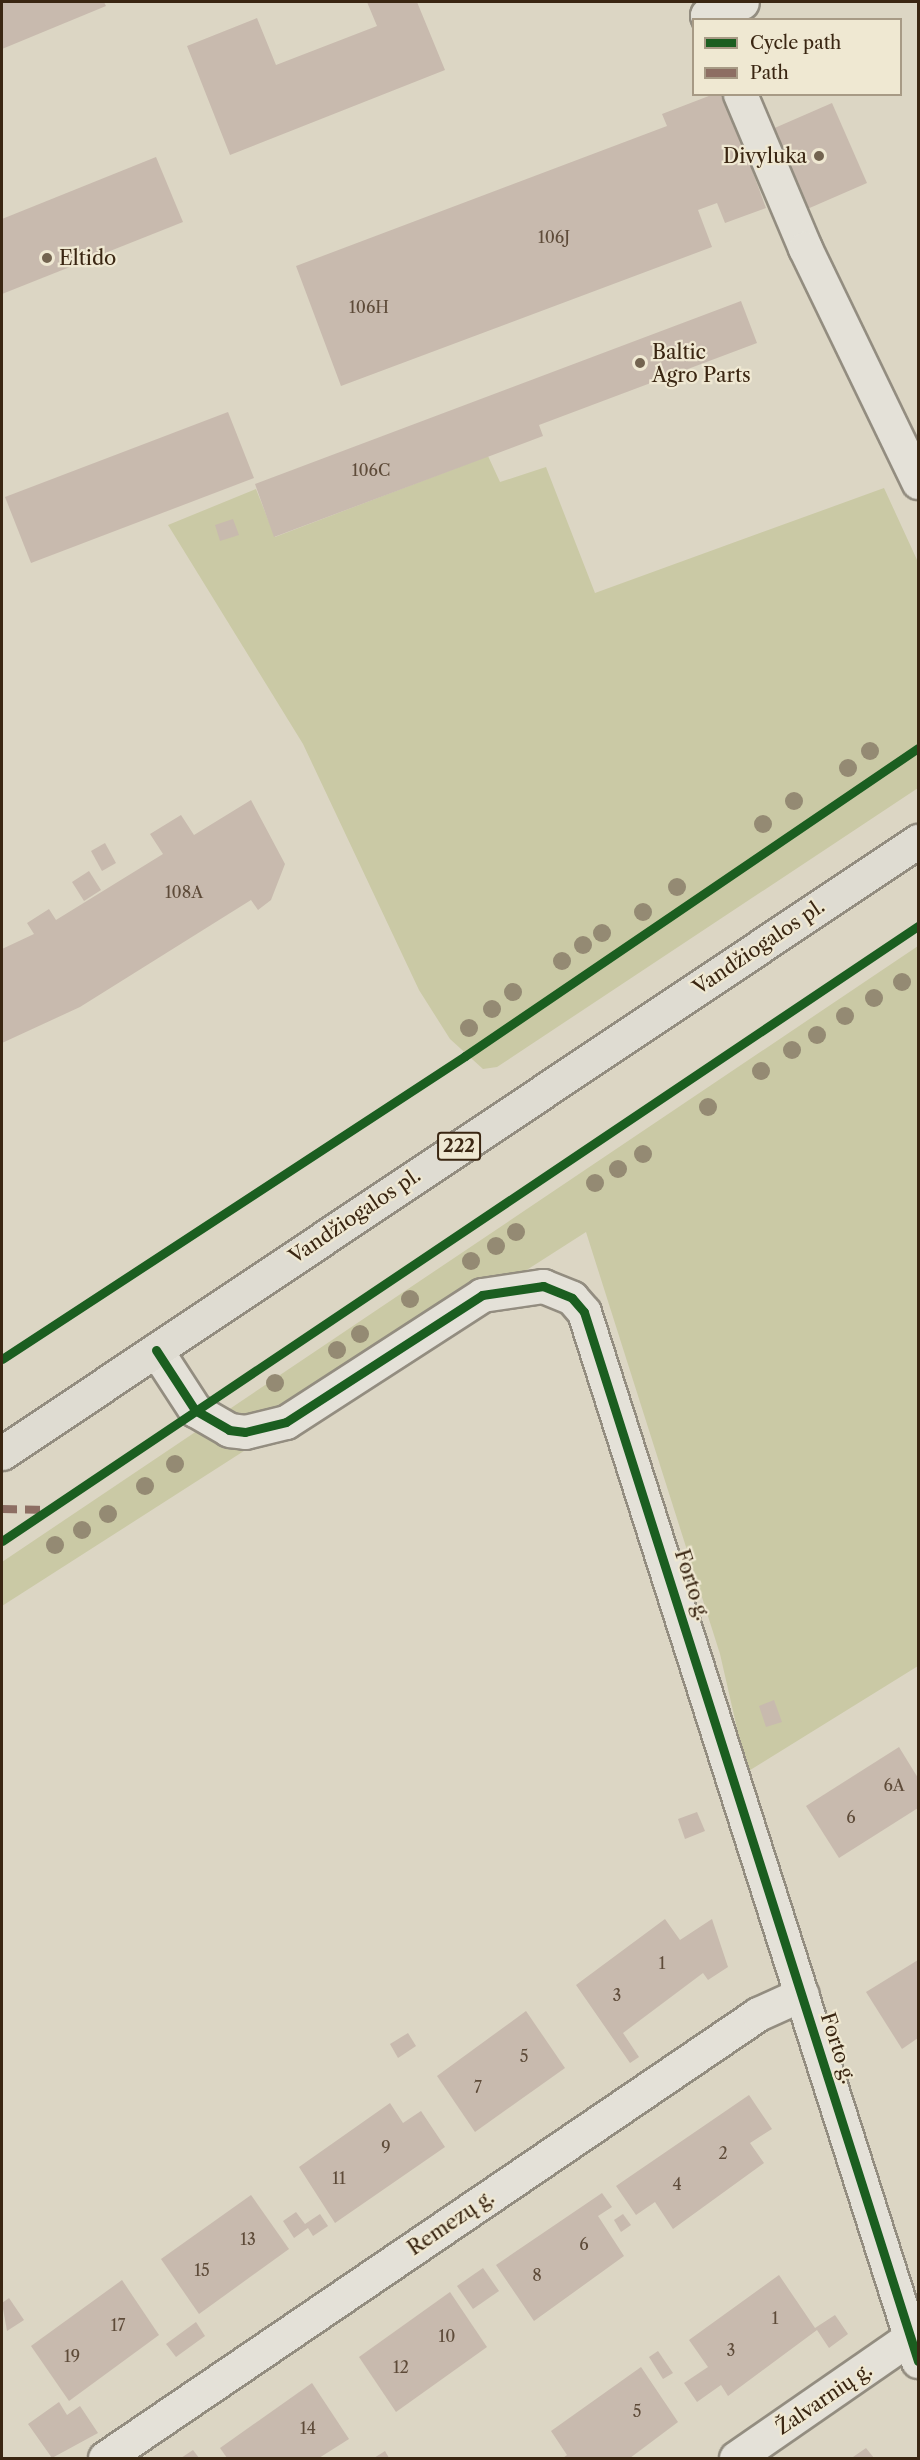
<!DOCTYPE html>
<meta charset="utf-8">
<style>
body{margin:0}
#map{position:relative;width:920px;height:2460px;overflow:hidden;background:#dcd6c4;font-family:"Libre Caslon Text",serif}
div>[style]{position:absolute}
.green>*{inset:0;background:#cac9a5}
.building>*{inset:0;background:#c8baae}
.roads{filter:drop-shadow(2px 0 #938d80) drop-shadow(-2px 0 #938d80) drop-shadow(0 2px #938d80) drop-shadow(0 -2px #938d80)}
.minor>*{height:33px;margin:-16.5px;padding:0 16.5px;transform-origin:16.5px;border-radius:16.5px;background:#e4e1d8}
.major>*{height:33px;margin:-16.5px;padding:0 16.5px;transform-origin:16.5px;border-radius:16.5px;background:#dfdcd2}
.quiet>*{height:8px;margin-top:-4px;transform-origin:0;background:repeating-linear-gradient(90deg,#8d6e63 0 15px,transparent 0 23px)}
.cycleway>*{height:9px;margin:-4.5px;padding:0 4.5px;transform-origin:4.5px;border-radius:4.5px;background:#1b5e20}
.trees>*{width:18px;height:18px;margin:-9px;border-radius:50%;background:#948a73}
.dots>*{width:16px;height:16px;translate:-50% -50%;box-sizing:border-box;border:3px solid #efe8d2;border-radius:50%}
span{translate:-50% -50%;white-space:nowrap;text-align:center;line-height:1.15;-webkit-text-stroke:4.5px #efe8d2;paint-order:stroke}
.number-label{font-size:16px;color:#5e4b39}
.number-label span{-webkit-text-stroke-width:0}
.shield-label span{padding:2px 4px;background:#efe8d2;border:2px solid;border-radius:4px;-webkit-text-stroke-width:0}
.shield-label{font-size:18px;color:#3a2612;font-weight:700}
.poi-label{font-size:20px;color:#3a2612}
.right{translate:-100% -50%;text-align:right}
.left{translate:0 -50%;text-align:left}
.street-label{font-size:20px;color:#3a2612}
.frame{position:absolute;inset:0;border:3px solid #3a2612;pointer-events:none}
.legend{position:absolute;left:692px;top:18px;width:210px;height:78px;box-sizing:border-box;background:#efe8d2;border:2px solid #a79a85;margin:0;padding:8px 10px;list-style:none;font-size:18px;color:#3a2612}
.legend li{display:flex;align-items:center;gap:12px;height:30px}
.legend b{width:30px;border:2px solid #a79a85}
</style>
<div id="map">
<div class="green">
<div style="clip-path:polygon(488px 456px,500px 482px,546px 467px,595px 593px,884px 488px,918px 562px,918px 788px,497px 1067px,483px 1069px,450px 1039px,419px 990px,303px 744px,168px 525px,256px 489px,275px 537px)"></div>
<div style="clip-path:polygon(918px 946px,918px 1666px,747px 1772px,720px 1654px,586px 1232px,2px 1606px,2px 1562px)"></div>
</div>
<div class="building">
<div style="clip-path:polygon(2px 2px,104px 2px,106px 6px,2px 49px)"></div>
<div style="clip-path:polygon(367px 2px,417px 2px,445px 70px,230px 155px,187px 46px,257px 18px,276px 65px,377px 26px)"></div>
<div style="clip-path:polygon(714px 94px,724px 94px,766px 208px,725px 223px,717px 203px,698px 210px,712px 247px,341px 386px,296px 266px,667px 126px,662px 114px)"></div>
<div style="clip-path:polygon(832px 103px,867px 183px,805px 210px,770px 130px)"></div>
<div style="clip-path:polygon(156px 157px,183px 222px,2px 294px,2px 219px)"></div>
<div style="clip-path:polygon(741px 301px,757px 343px,539px 425px,543px 436px,274px 537px,255px 484px)"></div>
<div style="clip-path:polygon(228px 412px,254px 478px,31px 563px,5px 497px)"></div>
<div style="clip-path:polygon(233px 519px,239px 535px,220px 541px,215px 525px)"></div>
<div style="clip-path:polygon(251px 800px,285px 864px,271px 900px,258px 910px,251px 900px,80px 1007px,2px 1043px,2px 949px,34px 934px,27px 923px,49px 909px,56px 920px,163px 854px,150px 834px,181px 815px,194px 835px)"></div>
<div style="clip-path:polygon(105px 843px,116px 863px,102px 871px,91px 851px)"></div>
<div style="clip-path:polygon(89px 871px,101px 890px,84px 901px,72px 882px)"></div>
<div style="clip-path:polygon(774px 1700px,782px 1722px,766px 1727px,759px 1706px)"></div>
<div style="clip-path:polygon(899px 1747px,918px 1778px,918px 1808px,839px 1858px,806px 1806px)"></div>
<div style="clip-path:polygon(697px 1812px,705px 1831px,685px 1839px,678px 1819px)"></div>
<div style="clip-path:polygon(665px 1919px,680px 1940px,712px 1919px,728px 1967px,708px 1980px,703px 1973px,623px 2033px,639px 2057px,630px 2063px,576px 1985px)"></div>
<div style="clip-path:polygon(918px 1960px,918px 2038px,902px 2049px,866px 1992px)"></div>
<div style="clip-path:polygon(526px 2011px,565px 2068px,475px 2132px,437px 2076px)"></div>
<div style="clip-path:polygon(408px 2033px,416px 2046px,398px 2058px,390px 2044px)"></div>
<div style="clip-path:polygon(749px 2095px,772px 2129px,750px 2143px,764px 2163px,673px 2229px,655px 2202px,636px 2215px,616px 2186px)"></div>
<div style="clip-path:polygon(390px 2103px,403px 2123px,421px 2111px,445px 2147px,335px 2223px,299px 2167px)"></div>
<div style="clip-path:polygon(602px 2193px,612px 2207px,598px 2216px,624px 2256px,534px 2321px,496px 2265px)"></div>
<div style="clip-path:polygon(251px 2195px,289px 2249px,199px 2314px,161px 2259px)"></div>
<div style="clip-path:polygon(296px 2212px,305px 2224px,320px 2214px,328px 2226px,313px 2236px,308px 2228px,294px 2238px,283px 2221px)"></div>
<div style="clip-path:polygon(623px 2214px,631px 2225px,621px 2232px,614px 2220px)"></div>
<div style="clip-path:polygon(483px 2268px,499px 2291px,473px 2309px,457px 2286px)"></div>
<div style="clip-path:polygon(779px 2275px,815px 2328px,835px 2315px,848px 2334px,829px 2348px,817px 2330px,728px 2396px,721px 2385px,697px 2402px,684px 2383px,708px 2367px,689px 2340px)"></div>
<div style="clip-path:polygon(122px 2280px,159px 2335px,69px 2401px,31px 2346px)"></div>
<div style="clip-path:polygon(450px 2292px,487px 2347px,396px 2412px,359px 2357px)"></div>
<div style="clip-path:polygon(9px 2298px,24px 2320px,7px 2331px,2px 2303px)"></div>
<div style="clip-path:polygon(196px 2322px,205px 2336px,176px 2357px,166px 2344px)"></div>
<div style="clip-path:polygon(658px 2351px,673px 2373px,663px 2379px,649px 2357px)"></div>
<div style="clip-path:polygon(641px 2367px,678px 2422px,630px 2458px,563px 2458px,567px 2455px,551px 2431px)"></div>
<div style="clip-path:polygon(312px 2383px,349px 2439px,319px 2458px,227px 2458px,220px 2448px)"></div>
<div style="clip-path:polygon(59px 2402px,67px 2415px,80px 2406px,98px 2433px,52px 2458px,28px 2424px)"></div>
<div style="clip-path:polygon(866px 2448px,874px 2458px,847px 2458px,853px 2457px)"></div>
<div style="clip-path:polygon(193px 2450px,199px 2458px,181px 2458px)"></div>
<div style="clip-path:polygon(385px 2451px,389px 2458px,374px 2458px)"></div>
</div>
<div class="roads">
<div class="minor">
<div style="left:709px;top:20px;width:5px;rotate:-112deg"></div>
<div style="left:707px;top:15px;width:37px;rotate:-20deg"></div>
<div style="left:740px;top:94px;width:167px;rotate:67.1deg"></div>
<div style="left:805px;top:248px;width:260px;rotate:64.2deg"></div>
<div style="left:156px;top:1350px;width:72px;rotate:57deg"></div>
<div style="left:195px;top:1410px;width:39px;rotate:30deg"></div>
<div style="left:229px;top:1430px;width:16px;rotate:7deg"></div>
<div style="left:245px;top:1432px;width:42px;rotate:-13.7deg"></div>
<div style="left:286px;top:1422px;width:234px;rotate:-32.9deg"></div>
<div style="left:482px;top:1295px;width:62px;rotate:-8.4deg"></div>
<div style="left:543px;top:1286px;width:31px;rotate:22deg"></div>
<div style="left:572px;top:1298px;width:18px;rotate:49deg"></div>
<div style="left:584px;top:1312px;width:1101px;rotate:72.34deg"></div>
<div style="left:105px;top:2458px;width:790px;rotate:-34.21deg"></div>
<div style="left:758px;top:2014px;width:48px;rotate:-24.4deg"></div>
<div style="left:736px;top:2458px;width:213px;rotate:-34.7deg"></div>
</div>
<div class="major">
<div style="left:2px;top:1453px;width:1102px;rotate:-33.75deg"></div>
</div>
</div>
<div class="quiet">
<div style="left:2px;top:1509px;width:46px;rotate:1.2deg"></div>
</div>
<div class="cycleway">
<div style="left:156px;top:1350px;width:72px;rotate:57deg"></div>
<div style="left:195px;top:1410px;width:39px;rotate:30deg"></div>
<div style="left:229px;top:1430px;width:16px;rotate:7deg"></div>
<div style="left:245px;top:1432px;width:42px;rotate:-13.7deg"></div>
<div style="left:286px;top:1422px;width:234px;rotate:-32.9deg"></div>
<div style="left:482px;top:1295px;width:62px;rotate:-8.4deg"></div>
<div style="left:543px;top:1286px;width:31px;rotate:22deg"></div>
<div style="left:572px;top:1298px;width:18px;rotate:49deg"></div>
<div style="left:584px;top:1312px;width:1101px;rotate:72.34deg"></div>
<div style="left:2px;top:1359px;width:553px;rotate:-33.2deg"></div>
<div style="left:465px;top:1056px;width:548px;rotate:-34.21deg"></div>
<div style="left:2px;top:1541px;width:1103px;rotate:-33.88deg"></div>
</div>
<div class="trees">
<div style="left:870px;top:751px"></div>
<div style="left:848px;top:768px"></div>
<div style="left:794px;top:801px"></div>
<div style="left:763px;top:824px"></div>
<div style="left:677px;top:887px"></div>
<div style="left:643px;top:912px"></div>
<div style="left:602px;top:933px"></div>
<div style="left:583px;top:945px"></div>
<div style="left:562px;top:961px"></div>
<div style="left:902px;top:982px"></div>
<div style="left:513px;top:992px"></div>
<div style="left:874px;top:998px"></div>
<div style="left:492px;top:1009px"></div>
<div style="left:845px;top:1016px"></div>
<div style="left:469px;top:1028px"></div>
<div style="left:817px;top:1035px"></div>
<div style="left:792px;top:1050px"></div>
<div style="left:761px;top:1071px"></div>
<div style="left:708px;top:1107px"></div>
<div style="left:643px;top:1154px"></div>
<div style="left:618px;top:1169px"></div>
<div style="left:595px;top:1183px"></div>
<div style="left:516px;top:1232px"></div>
<div style="left:496px;top:1246px"></div>
<div style="left:471px;top:1261px"></div>
<div style="left:410px;top:1299px"></div>
<div style="left:360px;top:1334px"></div>
<div style="left:337px;top:1350px"></div>
<div style="left:275px;top:1383px"></div>
<div style="left:175px;top:1464px"></div>
<div style="left:145px;top:1486px"></div>
<div style="left:108px;top:1514px"></div>
<div style="left:82px;top:1530px"></div>
<div style="left:55px;top:1545px"></div>
</div>
<div class="dots">
<div style="left:819px;top:156px;background:#736450"></div>
<div style="left:47px;top:258px;background:#736450"></div>
<div style="left:640px;top:363px;background:#736450"></div>
</div>
<div class="number-label">
<span style="left:554px;top:237px">106J</span>
<span style="left:369px;top:307px">106H</span>
<span style="left:371px;top:470px">106C</span>
<span style="left:184px;top:892px">108A</span>
<span style="left:894px;top:1785px">6A</span>
<span style="left:851px;top:1817px">6</span>
<span style="left:662px;top:1963px">1</span>
<span style="left:617px;top:1995px">3</span>
<span style="left:524px;top:2056px">5</span>
<span style="left:478px;top:2087px">7</span>
<span style="left:386px;top:2147px">9</span>
<span style="left:723px;top:2153px">2</span>
<span style="left:339px;top:2178px">11</span>
<span style="left:677px;top:2184px">4</span>
<span style="left:248px;top:2239px">13</span>
<span style="left:584px;top:2244px">6</span>
<span style="left:202px;top:2270px">15</span>
<span style="left:537px;top:2275px">8</span>
<span style="left:775px;top:2318px">1</span>
<span style="left:118px;top:2325px">17</span>
<span style="left:447px;top:2336px">10</span>
<span style="left:731px;top:2350px">3</span>
<span style="left:72px;top:2356px">19</span>
<span style="left:401px;top:2367px">12</span>
<span style="left:637px;top:2411px">5</span>
<span style="left:308px;top:2428px">14</span>
</div>
<div class="shield-label">
<span style="left:459px;top:1146px">222</span>
</div>
<div class="poi-label">
<span class="right" style="left:807px;top:156px">Divyluka</span>
<span class="left" style="left:59px;top:258px">Eltido</span>
<span class="left" style="left:652px;top:364px">Baltic<br>Agro Parts</span>
</div>
<div class="street-label">
<span style="left:759px;top:947px;rotate:-34deg">Vandžiogalos pl.</span>
<span style="left:355px;top:1216px;rotate:-34deg">Vandžiogalos pl.</span>
<span style="left:692px;top:1585px;rotate:72deg">Forto g.</span>
<span style="left:838px;top:2048px;rotate:72deg">Forto g.</span>
<span style="left:451px;top:2223px;rotate:-34deg">Remezų g.</span>
<span style="left:824px;top:2399px;rotate:-34deg">Žalvarnių g.</span>
</div>
<div class="frame"></div>
<ul class="legend">
<li><b style="height:8px;background:#1b5e20"></b>Cycle path</li>
<li><b style="height:8px;background:#8d6e63"></b>Path</li>
</ul>
</div>
